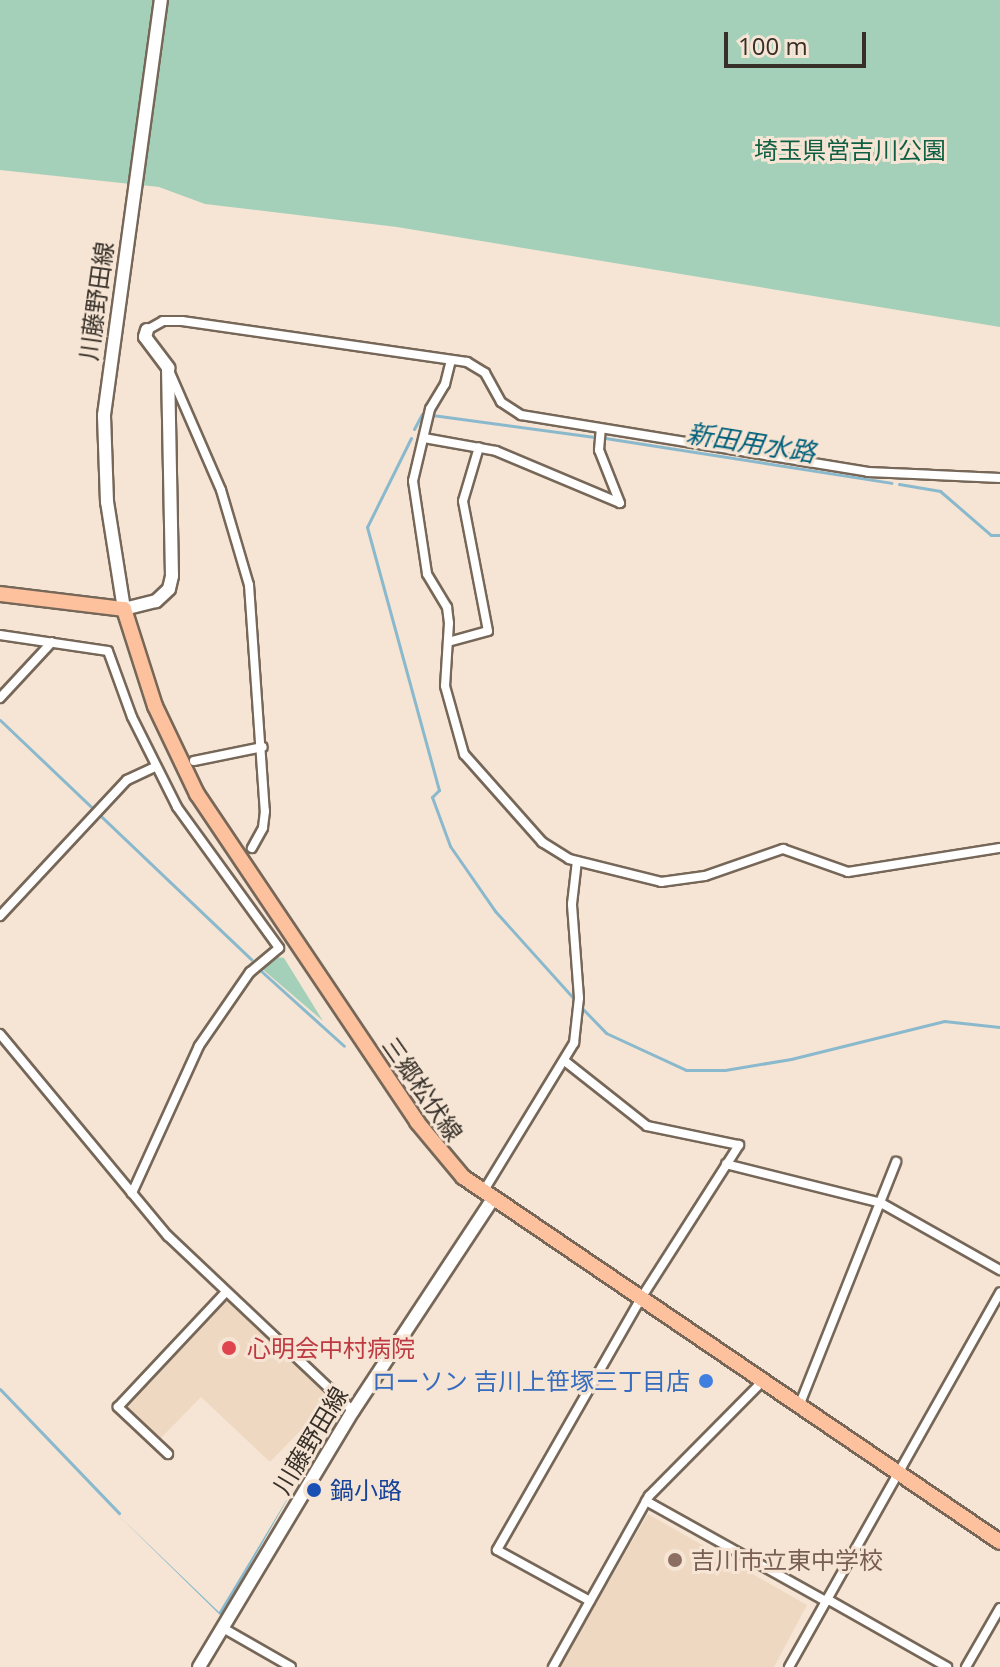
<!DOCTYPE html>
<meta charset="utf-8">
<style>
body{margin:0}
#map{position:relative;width:1000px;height:1667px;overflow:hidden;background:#f6e5d4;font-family:"Open Sans","Noto Sans JP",sans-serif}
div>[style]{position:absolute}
.built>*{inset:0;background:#efd8c2}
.green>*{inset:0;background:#a4d0ba}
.water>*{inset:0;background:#8ab9cd}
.stream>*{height:3px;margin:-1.5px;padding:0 1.5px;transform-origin:1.5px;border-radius:1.5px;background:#8ab9cd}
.roads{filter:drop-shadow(2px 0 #766758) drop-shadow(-2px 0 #766758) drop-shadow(0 2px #766758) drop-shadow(0 -2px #766758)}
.street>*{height:8px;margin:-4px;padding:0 4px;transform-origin:4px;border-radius:4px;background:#fff}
.secondary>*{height:12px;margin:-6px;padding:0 6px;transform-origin:6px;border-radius:6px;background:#fff}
.primary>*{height:14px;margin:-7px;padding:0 7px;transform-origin:7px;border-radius:7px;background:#fdc29d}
.dots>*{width:22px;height:22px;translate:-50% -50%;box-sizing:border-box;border:4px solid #f6e5d4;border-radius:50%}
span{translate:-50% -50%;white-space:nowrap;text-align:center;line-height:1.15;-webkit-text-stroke:6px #f6e5d4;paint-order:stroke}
.park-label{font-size:24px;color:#0e5f43}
.street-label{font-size:24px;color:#363029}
.health-label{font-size:24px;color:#be3a42}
.left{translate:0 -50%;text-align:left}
.shop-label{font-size:24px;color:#366cbe}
.right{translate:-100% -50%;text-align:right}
.transit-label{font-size:24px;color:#164399}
.education-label{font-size:24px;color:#785e54}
.water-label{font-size:26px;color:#01607c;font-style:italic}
.scale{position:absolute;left:724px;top:32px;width:142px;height:36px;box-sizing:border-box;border:4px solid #363029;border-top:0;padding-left:10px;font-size:24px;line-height:28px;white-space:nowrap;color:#363029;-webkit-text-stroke:6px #f6e5d4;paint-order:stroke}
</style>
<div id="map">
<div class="built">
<div style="clip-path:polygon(226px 1299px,332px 1398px,270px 1462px,201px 1397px,160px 1439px,126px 1406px)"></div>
<div style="clip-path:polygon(648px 1514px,807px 1605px,774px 1667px,559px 1667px)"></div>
</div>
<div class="green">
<div style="clip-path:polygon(0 0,1000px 0,1000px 327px,397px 227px,205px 204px,159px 187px,0 170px)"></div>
<div style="clip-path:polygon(276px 957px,284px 958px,323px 1021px,261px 968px)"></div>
</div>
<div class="water">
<div style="clip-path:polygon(295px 1486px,221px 1616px,115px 1512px,219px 1612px)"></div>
</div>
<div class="stream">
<div style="left:432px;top:415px;width:164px;rotate:7.7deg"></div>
<div style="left:414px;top:429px;width:17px;rotate:-62deg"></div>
<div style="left:411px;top:438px;width:99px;rotate:116.3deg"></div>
<div style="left:367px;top:527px;width:273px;rotate:74.7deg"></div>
<div style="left:439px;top:790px;width:10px;rotate:135deg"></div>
<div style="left:432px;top:797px;width:52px;rotate:69.8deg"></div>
<div style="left:450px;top:846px;width:79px;rotate:55.3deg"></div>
<div style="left:495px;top:911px;width:121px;rotate:48deg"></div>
<div style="left:605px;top:438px;width:290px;rotate:8.9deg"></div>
<div style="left:899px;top:484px;width:42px;rotate:9.7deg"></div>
<div style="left:940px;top:491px;width:67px;rotate:40.8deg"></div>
<div style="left:991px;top:535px;width:9px"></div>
<div style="left:0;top:720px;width:347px;rotate:43.6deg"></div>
<div style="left:260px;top:970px;width:113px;rotate:42.1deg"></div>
<div style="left:581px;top:1007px;width:36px;rotate:46deg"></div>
<div style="left:606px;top:1033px;width:88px;rotate:24.8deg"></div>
<div style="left:686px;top:1070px;width:39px"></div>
<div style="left:725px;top:1070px;width:67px;rotate:-9.5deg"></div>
<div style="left:791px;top:1059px;width:158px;rotate:-13.9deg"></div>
<div style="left:944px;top:1021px;width:56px;rotate:6.1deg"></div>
<div style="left:0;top:1389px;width:172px;rotate:46.2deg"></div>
</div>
<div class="roads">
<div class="street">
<div style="left:147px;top:330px;width:18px;rotate:-29deg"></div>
<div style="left:163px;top:321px;width:19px"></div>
<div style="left:182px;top:321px;width:288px;rotate:8.2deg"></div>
<div style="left:467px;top:362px;width:21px;rotate:31deg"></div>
<div style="left:485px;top:373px;width:33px;rotate:61deg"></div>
<div style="left:501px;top:402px;width:24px;rotate:33deg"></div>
<div style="left:521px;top:415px;width:352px;rotate:9.3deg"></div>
<div style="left:868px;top:472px;width:132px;rotate:2.6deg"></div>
<div style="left:451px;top:360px;width:25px;rotate:104deg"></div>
<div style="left:445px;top:384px;width:29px;rotate:121deg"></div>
<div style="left:430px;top:409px;width:74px;rotate:103.3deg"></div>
<div style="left:413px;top:481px;width:94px;rotate:81.4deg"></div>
<div style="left:427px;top:574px;width:39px;rotate:59deg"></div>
<div style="left:447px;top:607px;width:16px;rotate:83deg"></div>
<div style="left:449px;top:623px;width:63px;rotate:93.6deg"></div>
<div style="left:445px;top:686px;width:71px;rotate:74.4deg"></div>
<div style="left:464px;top:754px;width:118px;rotate:48.4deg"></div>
<div style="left:542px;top:842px;width:32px;rotate:32deg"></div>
<div style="left:569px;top:859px;width:95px;rotate:14deg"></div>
<div style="left:661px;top:882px;width:44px;rotate:-7.8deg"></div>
<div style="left:705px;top:876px;width:83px;rotate:-19.1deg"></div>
<div style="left:783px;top:849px;width:69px;rotate:19.5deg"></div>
<div style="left:848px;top:872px;width:154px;rotate:-9deg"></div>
<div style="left:171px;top:375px;width:125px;rotate:66.5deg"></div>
<div style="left:221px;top:490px;width:99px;rotate:73.6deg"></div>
<div style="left:249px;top:585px;width:227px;rotate:86deg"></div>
<div style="left:265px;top:811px;width:17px;rotate:97deg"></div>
<div style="left:263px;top:828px;width:23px;rotate:119deg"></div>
<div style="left:424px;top:438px;width:73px;rotate:10.2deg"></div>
<div style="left:496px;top:451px;width:134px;rotate:22.8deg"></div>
<div style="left:620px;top:503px;width:57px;rotate:-111.6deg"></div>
<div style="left:599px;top:450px;width:21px;rotate:-85deg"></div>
<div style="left:0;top:635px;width:109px;rotate:8.4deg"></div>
<div style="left:108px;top:651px;width:70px;rotate:70deg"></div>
<div style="left:132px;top:717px;width:101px;rotate:63.4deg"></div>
<div style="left:177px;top:807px;width:174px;rotate:54.1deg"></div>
<div style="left:279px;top:948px;width:38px;rotate:140deg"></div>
<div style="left:250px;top:972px;width:90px;rotate:124.6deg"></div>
<div style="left:199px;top:1046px;width:162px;rotate:114.5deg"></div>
<div style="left:448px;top:642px;width:41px;rotate:-15.4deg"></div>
<div style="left:488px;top:631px;width:132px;rotate:-100.9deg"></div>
<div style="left:463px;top:501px;width:56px;rotate:-73.5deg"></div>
<div style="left:0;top:698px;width:76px;rotate:-47.1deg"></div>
<div style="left:194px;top:761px;width:70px;rotate:-11.5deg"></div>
<div style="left:0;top:916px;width:186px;rotate:-47deg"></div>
<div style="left:127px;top:780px;width:31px;rotate:-25deg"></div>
<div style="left:0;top:1034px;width:263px;rotate:50.3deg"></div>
<div style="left:168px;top:1236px;width:255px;rotate:43.4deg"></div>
<div style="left:566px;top:1062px;width:103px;rotate:38.3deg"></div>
<div style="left:647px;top:1126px;width:94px;rotate:11.7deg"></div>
<div style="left:739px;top:1145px;width:184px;rotate:122.6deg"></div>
<div style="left:640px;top:1300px;width:288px;rotate:119.8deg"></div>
<div style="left:497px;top:1550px;width:106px;rotate:28.7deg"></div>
<div style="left:726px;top:1164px;width:160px;rotate:14.1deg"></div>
<div style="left:881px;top:1203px;width:137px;rotate:29.4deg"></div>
<div style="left:483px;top:1192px;width:175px;rotate:-58.6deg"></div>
<div style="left:574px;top:1043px;width:45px;rotate:-83.7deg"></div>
<div style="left:579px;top:998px;width:94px;rotate:-94.3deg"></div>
<div style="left:572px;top:904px;width:43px;rotate:-83.4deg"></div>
<div style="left:799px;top:1406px;width:263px;rotate:-68.3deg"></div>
<div style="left:168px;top:1454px;width:69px;rotate:-136.8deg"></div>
<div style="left:118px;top:1407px;width:158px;rotate:-46.8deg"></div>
<div style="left:646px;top:1501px;width:206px;rotate:29.1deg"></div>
<div style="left:827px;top:1599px;width:138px;rotate:29.5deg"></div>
<div style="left:223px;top:1628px;width:78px;rotate:29.8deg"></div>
<div style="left:553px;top:1667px;width:196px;rotate:-60.7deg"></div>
<div style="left:649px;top:1496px;width:161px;rotate:-45.3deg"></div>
<div style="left:789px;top:1667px;width:430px;rotate:-60.6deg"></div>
<div style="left:966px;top:1667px;width:68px;rotate:-60deg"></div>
</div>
<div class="secondary">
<div style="left:147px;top:330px;width:7px;rotate:106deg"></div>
<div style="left:145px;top:337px;width:39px;rotate:53deg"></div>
<div style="left:168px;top:368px;width:208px;rotate:88.9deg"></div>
<div style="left:172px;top:576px;width:13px;rotate:103deg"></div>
<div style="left:169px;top:589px;width:18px;rotate:137deg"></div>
<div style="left:156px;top:601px;width:33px;rotate:166deg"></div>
<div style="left:124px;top:609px;width:108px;rotate:-99deg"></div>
<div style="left:107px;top:502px;width:87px;rotate:-92deg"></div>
<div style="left:104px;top:415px;width:419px;rotate:-82.2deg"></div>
<div style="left:199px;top:1667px;width:299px;rotate:-59deg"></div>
<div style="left:353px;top:1411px;width:253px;rotate:-56.6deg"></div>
</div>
<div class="primary">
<div style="left:0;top:594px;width:125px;rotate:6.9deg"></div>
<div style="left:124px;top:609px;width:102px;rotate:72.3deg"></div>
<div style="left:155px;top:706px;width:98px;rotate:64.5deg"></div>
<div style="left:197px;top:794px;width:395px;rotate:56.1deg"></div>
<div style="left:417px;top:1122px;width:72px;rotate:50.1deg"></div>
<div style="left:463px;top:1177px;width:649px;rotate:34.2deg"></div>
</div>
</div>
<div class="dots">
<div style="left:229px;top:1348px;background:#e0444e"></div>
<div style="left:706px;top:1381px;background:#3f7fe0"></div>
<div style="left:314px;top:1490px;background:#1a4fb4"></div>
<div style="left:675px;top:1560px;background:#8d6e63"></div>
</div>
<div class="park-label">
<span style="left:850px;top:150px">埼玉県営吉川公園</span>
</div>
<div class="street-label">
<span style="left:96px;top:301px;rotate:-82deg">川藤野田線</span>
<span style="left:423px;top:1089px;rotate:55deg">三郷松伏線</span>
<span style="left:310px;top:1440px;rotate:-59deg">川藤野田線</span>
</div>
<div class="health-label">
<span class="left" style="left:247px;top:1348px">心明会中村病院</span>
</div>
<div class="shop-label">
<span class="right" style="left:690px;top:1381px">ローソン 吉川上笹塚三丁目店</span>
</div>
<div class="transit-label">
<span class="left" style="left:330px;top:1490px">鍋小路</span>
</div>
<div class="education-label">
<span class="left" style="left:691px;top:1560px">吉川市立東中学校</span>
</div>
<div class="water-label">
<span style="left:751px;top:443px;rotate:9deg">新田用水路</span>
</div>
<div class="scale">100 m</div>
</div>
